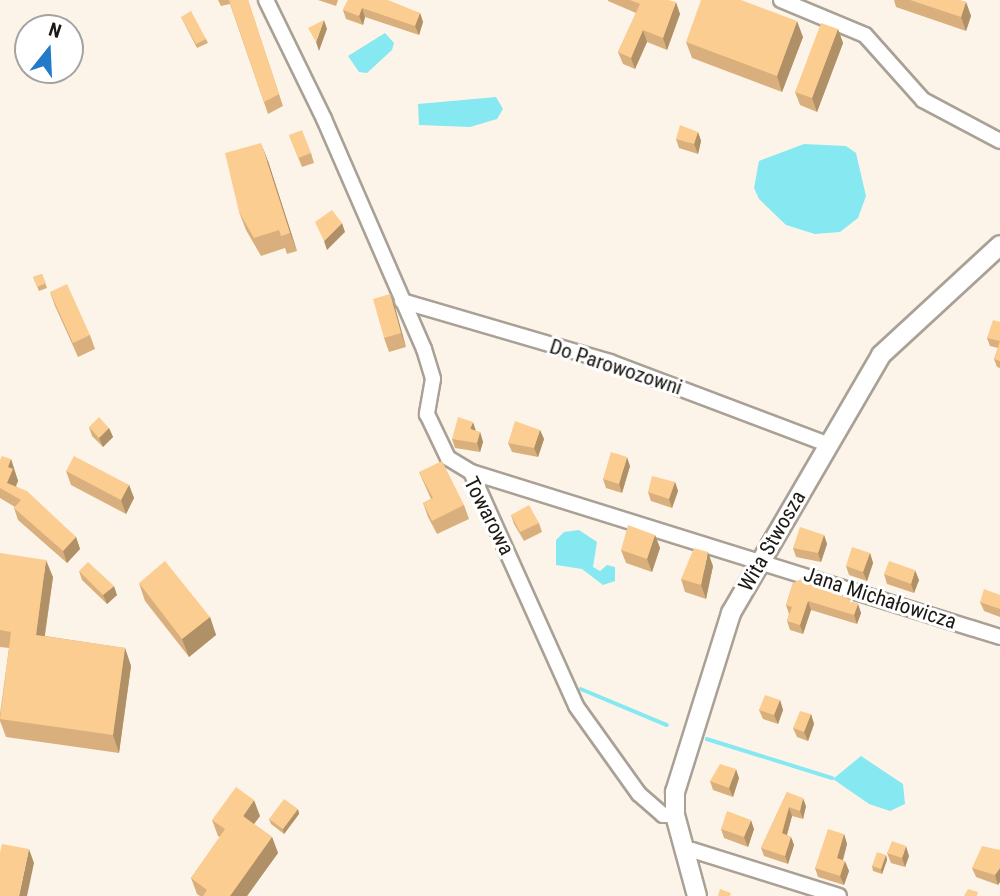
<!DOCTYPE html>
<meta charset="utf-8">
<style>
body{margin:0}
#map{position:relative;width:1000px;height:896px;overflow:hidden;background:#fdf4e9;font-family:"Roboto Condensed",sans-serif}
div>[style]{position:absolute}
.water>*{inset:0;background:#86e8f1}
.stream>*{height:3.5px;margin:-1.75px;padding:0 1.75px;transform-origin:1.75px;border-radius:1.75px;background:#86e8f1}
.roads{filter:drop-shadow(2px 0 #a9a196) drop-shadow(-2px 0 #a9a196) drop-shadow(0 2px #a9a196) drop-shadow(0 -2px #a9a196)}
.minor>*{height:14px;margin:-7px;padding:0 7px;transform-origin:7px;border-radius:7px;background:#fff}
.tertiary>*{height:18px;margin:-9px;padding:0 9px;transform-origin:9px;border-radius:9px;background:#fff}
.wall>*{inset:0;background:#d9b07d}
.shaded-wall>*{inset:0;background:#b09066}
.building>*{inset:0;background:#fccd91}
span{translate:-50% -50%;white-space:nowrap;text-align:center;line-height:1.15;-webkit-text-stroke:6px #fff;paint-order:stroke}
.street-label{font-size:21px;color:#1c1915}
.north{position:absolute;left:14px;top:14px;width:70px;height:70px;box-sizing:border-box;background:#fff;border:2px solid #a4a3a1;border-radius:50%;rotate:18deg;font-size:19px;font-weight:700;line-height:28px;text-align:center;color:#1c1915}
.north::after{content:'';display:block;margin:auto;width:24px;height:32px;background:#237ac8;clip-path:polygon(50% 0,100% 100%,50% 72%,0 100%)}
</style>
<div id="map">
<div class="water">
<div style="clip-path:polygon(385px 33px,394px 43px,392px 50px,367px 73px,359px 72px,348px 56px)"></div>
<div style="clip-path:polygon(496px 97px,503px 109px,497px 119px,470px 127px,419px 125px,418px 104px)"></div>
<div style="clip-path:polygon(804px 144px,846px 146px,856px 153px,866px 196px,858px 218px,840px 232px,815px 234px,786px 225px,759px 199px,754px 188px,759px 161px)"></div>
<div style="clip-path:polygon(579px 530px,597px 542px,593px 567px,600px 571px,607px 565px,615px 567px,615px 581px,603px 585px,582px 569px,556px 565px,556px 540px,564px 532px)"></div>
<div style="clip-path:polygon(861px 756px,903px 784px,905px 804px,890px 811px,869px 804px,833px 779px)"></div>
</div>
<div class="stream">
<div style="left:581px;top:689px;width:93px;rotate:22.7deg"></div>
<div style="left:707px;top:739px;width:131px;rotate:17.3deg"></div>
</div>
<div class="roads">
<div class="minor">
<div style="left:266px;top:0;width:132px;rotate:64deg"></div>
<div style="left:324px;top:119px;width:251px;rotate:66.5deg"></div>
<div style="left:424px;top:349px;width:31px;rotate:73deg"></div>
<div style="left:433px;top:379px;width:36px;rotate:100deg"></div>
<div style="left:427px;top:414px;width:49px;rotate:64.5deg"></div>
<div style="left:448px;top:458px;width:27px;rotate:31deg"></div>
<div style="left:471px;top:472px;width:256px;rotate:65.8deg"></div>
<div style="left:576px;top:706px;width:108px;rotate:54.4deg"></div>
<div style="left:639px;top:794px;width:32px;rotate:41deg"></div>
<div style="left:663px;top:815px;width:12px"></div>
<div style="left:781px;top:0;width:91px;rotate:22.6deg"></div>
<div style="left:865px;top:35px;width:87px;rotate:48.3deg"></div>
<div style="left:923px;top:100px;width:87px;rotate:28deg"></div>
<div style="left:402px;top:301px;width:217px;rotate:16.3deg"></div>
<div style="left:610px;top:362px;width:232px;rotate:20.7deg"></div>
<div style="left:471px;top:472px;width:554px;rotate:17.32deg"></div>
<div style="left:683px;top:851px;width:9px;rotate:-6deg"></div>
<div style="left:692px;top:850px;width:154px;rotate:17.4deg"></div>
</div>
<div class="tertiary">
<div style="left:697px;top:896px;width:84px;rotate:-105.2deg"></div>
<div style="left:675px;top:815px;width:23px;rotate:-90deg"></div>
<div style="left:675px;top:792px;width:188px;rotate:-72.6deg"></div>
<div style="left:731px;top:613px;width:298px;rotate:-59.8deg"></div>
<div style="left:881px;top:355px;width:162px;rotate:-42.7deg"></div>
</div>
</div>
<div class="wall">
<div style="clip-path:polygon(218px 0,248px 0,283px 106px,268px 114px,230px 4px,221px 6px)"></div>
<div style="clip-path:polygon(318px 0,338px 0,336px 6px)"></div>
<div style="clip-path:polygon(348px 0,420px 13px,423px 22px,419px 35px,365px 17px,363px 25px,346px 19px,343px 10px)"></div>
<div style="clip-path:polygon(608px 0,668px 0,680px 14px,667px 50px,647px 42px,635px 69px,623px 64px,618px 52px,636px 13px,608px 1px)"></div>
<div style="clip-path:polygon(894px 0,959px 0,966px 2px,971px 16px,966px 31px,896px 7px)"></div>
<div style="clip-path:polygon(181px 17px,206px 39px,208px 43px,197px 48px)"></div>
<div style="clip-path:polygon(838px 29px,843px 43px,817px 112px,800px 105px,795px 92px)"></div>
<div style="clip-path:polygon(803px 37px,782px 92px,692px 58px,686px 42px)"></div>
<div style="clip-path:polygon(698px 132px,701px 141px,698px 154px,679px 148px,676px 139px)"></div>
<div style="clip-path:polygon(289px 135px,311px 153px,314px 163px,302px 167px)"></div>
<div style="clip-path:polygon(268px 161px,297px 251px,287px 254px,285px 248px,261px 256px,246px 230px,239px 212px)"></div>
<div style="clip-path:polygon(42px 274px,47px 288px,39px 291px,33px 277px)"></div>
<div style="clip-path:polygon(50px 292px,90px 335px,95px 349px,78px 357px,55px 306px)"></div>
<div style="clip-path:polygon(390px 294px,406px 347px,389px 352px,384px 338px)"></div>
<div style="clip-path:polygon(1000px 322px,1000px 368px,997px 367px,994px 359px,998px 348px,990px 346px,987px 338px)"></div>
<div style="clip-path:polygon(89px 427px,109px 428px,113px 437px,103px 447px,92px 436px)"></div>
<div style="clip-path:polygon(540px 430px,544px 439px,538px 457px,512px 452px,508px 443px)"></div>
<div style="clip-path:polygon(476px 431px,480px 432px,483px 442px,480px 452px,455px 448px,452px 439px)"></div>
<div style="clip-path:polygon(11px 459px,18px 481px,16px 486px,76px 537px,80px 549px,67px 563px,18px 520px,14px 508px,15px 507px,0 498px,0 460px)"></div>
<div style="clip-path:polygon(630px 466px,622px 493px,606px 488px,603px 479px)"></div>
<div style="clip-path:polygon(66px 471px,129px 485px,134px 498px,126px 514px,71px 485px)"></div>
<div style="clip-path:polygon(419px 472px,464px 505px,469px 519px,437px 534px,428px 517px,423px 503px,431px 499px)"></div>
<div style="clip-path:polygon(675px 482px,678px 491px,672px 508px,651px 501px,648px 492px)"></div>
<div style="clip-path:polygon(511px 515px,539px 523px,542px 532px,524px 541px,514px 524px)"></div>
<div style="clip-path:polygon(655px 535px,660px 548px,652px 572px,626px 563px,621px 550px)"></div>
<div style="clip-path:polygon(824px 535px,827px 544px,821px 562px,796px 557px,793px 548px)"></div>
<div style="clip-path:polygon(0 553px,53px 577px,45px 636px,125px 648px,131px 666px,119px 753px,6px 737px,0 721px,0 714px,9px 648px,0 647px)"></div>
<div style="clip-path:polygon(870px 553px,873px 563px,867px 581px,849px 575px,846px 566px)"></div>
<div style="clip-path:polygon(713px 566px,706px 599px,685px 592px,681px 579px)"></div>
<div style="clip-path:polygon(79px 571px,117px 595px,107px 604px,82px 580px)"></div>
<div style="clip-path:polygon(884px 574px,919px 580px,914px 593px,887px 584px)"></div>
<div style="clip-path:polygon(139px 583px,210px 617px,216px 635px,189px 657px,145px 601px)"></div>
<div style="clip-path:polygon(793px 583px,858px 604px,861px 613px,857px 624px,811px 610px,803px 634px,790px 630px,787px 621px,789px 614px,786px 605px)"></div>
<div style="clip-path:polygon(1000px 595px,1000px 617px,984px 611px,980px 602px)"></div>
<div style="clip-path:polygon(780px 700px,783px 710px,778px 724px,763px 719px,759px 710px)"></div>
<div style="clip-path:polygon(811px 714px,814px 724px,808px 741px,797px 737px,793px 728px)"></div>
<div style="clip-path:polygon(739px 778px,733px 797px,713px 790px,710px 781px)"></div>
<div style="clip-path:polygon(787px 792px,806px 806px,803px 819px,792px 816px,787px 835px,791px 837px,794px 845px,788px 864px,764px 856px,761px 848px)"></div>
<div style="clip-path:polygon(298px 809px,299px 814px,284px 834px,271px 824px,269px 819px)"></div>
<div style="clip-path:polygon(260px 816px,254px 824px,272px 837px,278px 853px,247px 896px,200px 896px,197px 894px,191px 878px,220px 837px,218px 836px,212px 820px)"></div>
<div style="clip-path:polygon(721px 829px,754px 829px,748px 847px,724px 838px)"></div>
<div style="clip-path:polygon(844px 834px,847px 844px,843px 860px,849px 871px,844px 885px,818px 877px,815px 868px)"></div>
<div style="clip-path:polygon(1000px 850px,1000px 882px,998px 885px,976px 877px,972px 868px)"></div>
<div style="clip-path:polygon(887px 853px,909px 856px,905px 867px,891px 863px)"></div>
<div style="clip-path:polygon(886px 855px,887px 860px,882px 874px,873px 871px,872px 866px)"></div>
</div>
<div class="shaded-wall">
<div style="clip-path:polygon(676px 2px,680px 14px,667px 50px,663px 38px)"></div>
<div style="clip-path:polygon(966px 2px,971px 16px,966px 31px,961px 17px)"></div>
<div style="clip-path:polygon(362px 8px,365px 17px,363px 25px,359px 16px)"></div>
<div style="clip-path:polygon(420px 13px,423px 22px,419px 35px,415px 26px)"></div>
<div style="clip-path:polygon(324px 20px,327px 29px,319px 51px,316px 42px)"></div>
<div style="clip-path:polygon(797px 21px,803px 37px,782px 92px,777px 76px)"></div>
<div style="clip-path:polygon(838px 29px,843px 43px,817px 112px,812px 98px)"></div>
<div style="clip-path:polygon(643px 30px,647px 42px,635px 69px,631px 58px)"></div>
<div style="clip-path:polygon(698px 132px,701px 141px,698px 154px,694px 144px)"></div>
<div style="clip-path:polygon(261px 143px,268px 161px,297px 251px,290px 233px)"></div>
<div style="clip-path:polygon(342px 223px,345px 232px,327px 250px,324px 241px)"></div>
<div style="clip-path:polygon(390px 294px,395px 307px,406px 347px,401px 333px)"></div>
<div style="clip-path:polygon(473px 422px,476px 431px,470px 429px)"></div>
<div style="clip-path:polygon(109px 428px,113px 437px,103px 447px,99px 438px)"></div>
<div style="clip-path:polygon(540px 430px,544px 439px,538px 457px,534px 448px)"></div>
<div style="clip-path:polygon(480px 432px,483px 442px,480px 452px,477px 443px)"></div>
<div style="clip-path:polygon(627px 457px,630px 466px,622px 493px,619px 484px)"></div>
<div style="clip-path:polygon(11px 459px,18px 481px,12px 495px,7px 483px,8px 467px)"></div>
<div style="clip-path:polygon(675px 482px,678px 491px,672px 508px,669px 499px)"></div>
<div style="clip-path:polygon(129px 485px,134px 498px,126px 514px,121px 500px)"></div>
<div style="clip-path:polygon(655px 535px,660px 548px,652px 572px,647px 559px)"></div>
<div style="clip-path:polygon(824px 535px,827px 544px,821px 562px,818px 553px)"></div>
<div style="clip-path:polygon(76px 537px,80px 549px,67px 563px,63px 551px)"></div>
<div style="clip-path:polygon(708px 552px,713px 566px,706px 599px,701px 585px)"></div>
<div style="clip-path:polygon(870px 553px,873px 563px,867px 581px,863px 572px)"></div>
<div style="clip-path:polygon(46px 560px,53px 577px,42px 653px,36px 635px)"></div>
<div style="clip-path:polygon(915px 570px,919px 580px,914px 593px,911px 584px)"></div>
<div style="clip-path:polygon(114px 586px,117px 595px,107px 604px,103px 595px)"></div>
<div style="clip-path:polygon(808px 601px,811px 610px,803px 634px,800px 625px)"></div>
<div style="clip-path:polygon(858px 604px,861px 613px,857px 624px,854px 615px)"></div>
<div style="clip-path:polygon(210px 617px,216px 635px,189px 657px,182px 639px)"></div>
<div style="clip-path:polygon(125px 648px,131px 666px,119px 753px,113px 735px)"></div>
<div style="clip-path:polygon(780px 700px,783px 710px,778px 724px,774px 715px)"></div>
<div style="clip-path:polygon(811px 714px,814px 724px,808px 741px,804px 732px)"></div>
<div style="clip-path:polygon(736px 769px,739px 778px,733px 797px,729px 788px)"></div>
<div style="clip-path:polygon(803px 798px,806px 806px,803px 819px,800px 811px)"></div>
<div style="clip-path:polygon(254px 800px,260px 816px,248px 832px,243px 816px)"></div>
<div style="clip-path:polygon(789px 807px,792px 816px,785px 842px,782px 833px)"></div>
<div style="clip-path:polygon(298px 809px,299px 814px,284px 834px,283px 829px)"></div>
<div style="clip-path:polygon(751px 820px,754px 829px,748px 847px,744px 837px)"></div>
<div style="clip-path:polygon(844px 834px,847px 844px,841px 867px,837px 858px)"></div>
<div style="clip-path:polygon(272px 837px,278px 853px,247px 896px,230px 896px)"></div>
<div style="clip-path:polygon(791px 837px,794px 845px,788px 864px,785px 856px)"></div>
<div style="clip-path:polygon(906px 846px,909px 856px,905px 867px,902px 858px)"></div>
<div style="clip-path:polygon(29px 849px,34px 863px,27px 896px,19px 896px)"></div>
<div style="clip-path:polygon(886px 855px,887px 860px,882px 874px,881px 869px)"></div>
<div style="clip-path:polygon(845px 861px,849px 871px,844px 885px,840px 876px)"></div>
<div style="clip-path:polygon(1000px 868px,1000px 882px,998px 885px,995px 875px)"></div>
</div>
<div class="building">
<div style="clip-path:polygon(229px 0,248px 0,279px 94px,264px 102px)"></div>
<div style="clip-path:polygon(348px 0,388px 0,420px 13px,415px 26px,362px 8px,359px 16px,343px 10px)"></div>
<div style="clip-path:polygon(630px 0,668px 0,676px 2px,663px 38px,643px 30px,631px 58px,618px 52px,640px 4px)"></div>
<div style="clip-path:polygon(701px 0,741px 0,797px 21px,777px 76px,686px 42px)"></div>
<div style="clip-path:polygon(910px 0,959px 0,966px 2px,961px 17px)"></div>
<div style="clip-path:polygon(191px 11px,206px 39px,196px 44px,181px 17px)"></div>
<div style="clip-path:polygon(324px 20px,316px 42px,308px 28px)"></div>
<div style="clip-path:polygon(821px 23px,838px 29px,812px 98px,795px 92px)"></div>
<div style="clip-path:polygon(680px 125px,698px 132px,694px 144px,676px 139px)"></div>
<div style="clip-path:polygon(302px 130px,311px 153px,298px 158px,289px 135px)"></div>
<div style="clip-path:polygon(261px 143px,290px 233px,281px 236px,279px 230px,254px 238px,239px 212px,225px 153px)"></div>
<div style="clip-path:polygon(332px 210px,342px 223px,324px 241px,315px 222px)"></div>
<div style="clip-path:polygon(42px 274px,46px 283px,37px 287px,33px 277px)"></div>
<div style="clip-path:polygon(67px 284px,90px 335px,73px 343px,50px 292px)"></div>
<div style="clip-path:polygon(390px 294px,401px 333px,384px 338px,373px 299px)"></div>
<div style="clip-path:polygon(993px 320px,1000px 322px,1000px 361px,994px 359px,1000px 341px,987px 338px)"></div>
<div style="clip-path:polygon(99px 417px,109px 428px,99px 438px,89px 427px)"></div>
<div style="clip-path:polygon(458px 417px,473px 422px,470px 429px,480px 432px,477px 443px,452px 439px)"></div>
<div style="clip-path:polygon(515px 421px,540px 430px,534px 448px,508px 443px)"></div>
<div style="clip-path:polygon(611px 452px,627px 457px,619px 484px,603px 479px)"></div>
<div style="clip-path:polygon(2px 456px,11px 459px,8px 467px,13px 469px,7px 483px,27px 491px,76px 537px,63px 551px,14px 508px,21px 500px,0 488px,0 460px)"></div>
<div style="clip-path:polygon(74px 456px,129px 485px,121px 500px,66px 471px)"></div>
<div style="clip-path:polygon(442px 461px,464px 505px,432px 521px,423px 503px,433px 498px,419px 472px)"></div>
<div style="clip-path:polygon(652px 476px,675px 482px,669px 499px,648px 492px)"></div>
<div style="clip-path:polygon(529px 505px,539px 523px,520px 532px,511px 515px)"></div>
<div style="clip-path:polygon(628px 525px,655px 535px,647px 559px,621px 550px)"></div>
<div style="clip-path:polygon(800px 527px,824px 535px,818px 553px,793px 548px)"></div>
<div style="clip-path:polygon(852px 547px,870px 553px,863px 572px,846px 566px)"></div>
<div style="clip-path:polygon(694px 548px,708px 552px,701px 585px,681px 579px)"></div>
<div style="clip-path:polygon(0 553px,46px 560px,36px 635px,125px 648px,113px 735px,0 719px,11px 632px,0 630px)"></div>
<div style="clip-path:polygon(165px 561px,210px 617px,182px 639px,139px 583px)"></div>
<div style="clip-path:polygon(889px 561px,915px 570px,911px 584px,884px 574px)"></div>
<div style="clip-path:polygon(88px 562px,114px 586px,103px 595px,79px 571px)"></div>
<div style="clip-path:polygon(801px 579px,826px 587px,858px 604px,854px 615px,808px 601px,800px 625px,787px 621px,792px 607px,786px 605px,793px 583px)"></div>
<div style="clip-path:polygon(984px 589px,1000px 595px,1000px 609px,980px 602px)"></div>
<div style="clip-path:polygon(765px 695px,780px 700px,774px 715px,759px 710px)"></div>
<div style="clip-path:polygon(800px 711px,811px 714px,804px 732px,793px 728px)"></div>
<div style="clip-path:polygon(720px 764px,736px 769px,729px 788px,710px 781px)"></div>
<div style="clip-path:polygon(236px 787px,254px 800px,243px 816px,272px 837px,230px 896px,203px 896px,207px 890px,191px 878px,225px 829px,212px 820px)"></div>
<div style="clip-path:polygon(787px 792px,803px 798px,800px 811px,789px 807px,782px 833px,791px 837px,785px 856px,761px 848px)"></div>
<div style="clip-path:polygon(284px 799px,298px 809px,283px 829px,269px 819px)"></div>
<div style="clip-path:polygon(727px 811px,751px 820px,744px 837px,721px 829px)"></div>
<div style="clip-path:polygon(828px 829px,844px 834px,837px 858px,845px 861px,840px 876px,815px 868px)"></div>
<div style="clip-path:polygon(892px 841px,906px 846px,902px 858px,887px 853px)"></div>
<div style="clip-path:polygon(2px 844px,29px 849px,19px 896px,0 896px,0 853px)"></div>
<div style="clip-path:polygon(982px 846px,1000px 850px,1000px 868px,995px 875px,972px 868px)"></div>
<div style="clip-path:polygon(877px 852px,886px 855px,881px 869px,872px 866px)"></div>
<div style="clip-path:polygon(720px 889px,731px 893px,730px 896px,718px 896px)"></div>
<div style="clip-path:polygon(968px 889px,978px 892px,977px 896px,964px 896px)"></div>
</div>
<div class="street-label">
<span style="left:616px;top:367px;rotate:18deg">Do Parowozowni</span>
<span style="left:489px;top:516px;rotate:63deg">Towarowa</span>
<span style="left:772px;top:541px;rotate:-60deg">Wita Stwosza</span>
<span style="left:880px;top:598px;rotate:18deg">Jana Michałowicza</span>
</div>
<div class="north">N</div>
</div>
